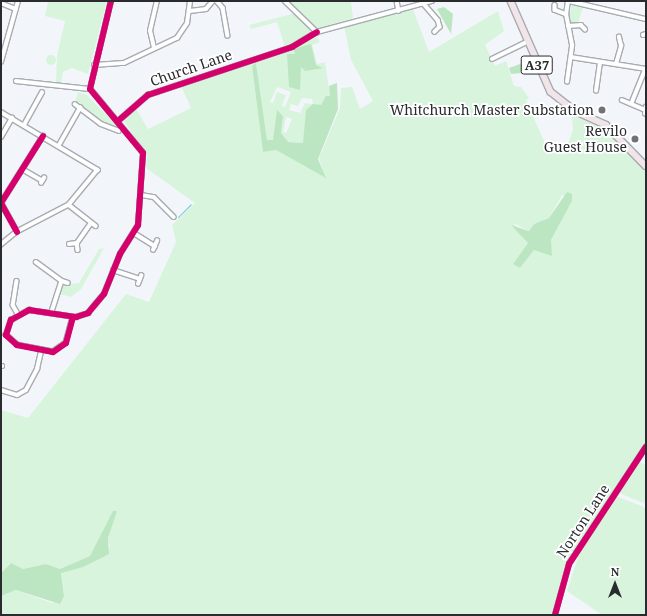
<!DOCTYPE html>
<style>
body{margin:0}
#map{position:relative;width:647px;height:616px;overflow:hidden;background:#f2f6fb;font-family:"Noto Serif",serif}
div>[style]{position:absolute}
.green>*{inset:0;background:#d8f4dc}
.round{border-radius:50%}
.forest>*{inset:0;background:#bce6c1}
.stream>*{height:1px;margin:-0.5px;padding:0 0.5px;transform-origin:0.5px;border-radius:0.5px;background:#6cc2e2}
.roads{filter:drop-shadow(1px 0 #a8abaf) drop-shadow(-1px 0 #a8abaf) drop-shadow(0 1px #a8abaf) drop-shadow(0 -1px #a8abaf)}
.minor>*{height:3.5px;margin:-1.75px;padding:0 1.75px;transform-origin:1.75px;border-radius:1.75px;background:#fdfefe}
.highway>*{height:5.5px;margin:-2.75px;padding:0 2.75px;transform-origin:2.75px;border-radius:2.75px;background:#f1e5ea}
.cycleway>*{height:6px;margin:-3px;padding:0 3px;transform-origin:3px;border-radius:3px;background:#d6006c}
.dots>*{width:11px;height:11px;translate:-50% -50%;box-sizing:border-box;border:2px solid #fff;border-radius:50%}
span{translate:-50% -50%;white-space:nowrap;text-align:center;line-height:1.15;-webkit-text-stroke:3.5px #fff;paint-order:stroke}
.shield-label span{padding:1px 3px;background:#fff;border:1px solid;border-radius:3px;-webkit-text-stroke-width:0}
.shield-label{font-size:13px;color:#292b2f;font-weight:700}
.street-label{font-size:14px;color:#292b2f}
.poi-label{font-size:14px;color:#292b2f}
.right{translate:-100% -50%;text-align:right}
.frame{position:absolute;inset:0;border:2px solid #292b2f;pointer-events:none}
.north{position:absolute;left:595px;top:564px;width:40px;height:40px;-webkit-text-stroke:3px #fff;paint-order:stroke;rotate:0deg;font-size:11px;font-weight:700;line-height:16px;text-align:center;color:#292b2f}
.north::after{content:'';display:block;margin:auto;width:14px;height:18px;background:#292b2f;clip-path:polygon(50% 0,100% 100%,50% 72%,0 100%)}
</style>
<div id="map">
<div class="green">
<div style="clip-path:polygon(48px 1px,107px 1px,88px 74px,72px 68px,63px 72px,61px 84px,56px 83px,57px 55px,65px 21px,45px 16px)"></div>
<div style="clip-path:polygon(287px 1px,351px 1px,353px 18px,317px 29px)"></div>
<div style="clip-path:polygon(571px 6px,583px 7px,578px 24px,569px 23px)"></div>
<div style="clip-path:polygon(evenodd,413px 9px,429px 52px,498px 11px,504px 31px,485px 45px,495px 66px,506px 61px,514px 86px,521px 87px,529px 98px,526px 100px,547px 148px,567px 147px,573px 130px,572px 115px,604px 129px,646px 171px,646px 445px,567px 562px,553px 615px,1px 615px,1px 596px,16px 590px,52px 603px,64px 594px,61px 572px,110px 548px,108px 539px,116px 511px,90px 556px,60px 569px,46px 564px,23px 569px,11px 563px,1px 573px,1px 410px,28px 418px,126px 294px,149px 302px,176px 242px,172px 225px,195px 203px,146px 168px,147px 155px,124px 121px,135px 107px,148px 129px,191px 108px,181px 86px,288px 51px,317px 37px,320px 42px,312px 45px,317px 64px,325px 62px,330px 96px,321px 105px,304px 143px,267px 140px,256px 64px,252px 66px,263px 152px,276px 150px,325px 177px,319px 158px,340px 108px,341px 88px,352px 87px,360px 109px,373px 101px,351px 60px,344px 26px,413px 9px,288px 54px,316px 65px,300px 66px,300px 89px,288px 54px,413px 9px,277px 87px,291px 92px,285px 107px,282px 106px,286px 95px,277px 92px,273px 103px,270px 102px,277px 87px,413px 9px,302px 98px,312px 99px,313px 104px,305px 103px,300px 113px,289px 110px,291px 104px,298px 106px,302px 98px,413px 9px,286px 117px,292px 119px,286px 133px,283px 132px,286px 117px,413px 9px,562px 195px,572px 201px,551px 240px,534px 250px,520px 268px,513px 264px,528px 243px,513px 223px,529px 231px,534px 224px,549px 218px,562px 195px)"></div>
<div style="clip-path:polygon(296px 13px,314px 35px,285px 47px,277px 22px,251px 29px,249px 25px)"></div>
<div class="round" style="left:46px;top:55px;width:10px;height:10px"></div>
<div style="clip-path:polygon(78px 92px,87px 95px,120px 129px,107px 126px,75px 103px)"></div>
<div style="clip-path:polygon(104px 248px,81px 289px,71px 297px,60px 294px,63px 285px,79px 283px,99px 249px)"></div>
<div style="clip-path:polygon(639px 461px,646px 466px,646px 504px,619px 493px)"></div>
<div style="clip-path:polygon(616px 496px,646px 508px,646px 615px,602px 615px,567px 591px,579px 554px)"></div>
</div>
<div class="forest">
<div style="clip-path:polygon(444px 7px,453px 14px,451px 34px,437px 9px)"></div>
<div style="clip-path:polygon(311px 44px,316px 65px,323px 68px,305px 71px,301px 67px,300px 90px,289px 87px,287px 54px,295px 54px,294px 49px)"></div>
<div style="clip-path:polygon(531px 60px,533px 65px,525px 67px,523px 73px,511px 74px,509px 68px)"></div>
<div style="clip-path:polygon(256px 63px,267px 140px,273px 140px,277px 110px,283px 116px,281px 133px,288px 142px,303px 143px,306px 110px,313px 104px,321px 105px,326px 96px,330px 96px,329px 86px,337px 83px,338px 109px,318px 159px,326px 178px,276px 150px,263px 152px,252px 66px)"></div>
<div style="clip-path:polygon(567px 192px,572px 194px,572px 201px,551px 240px,552px 256px,534px 250px,520px 268px,513px 264px,528px 243px,511px 225px,529px 231px,534px 224px,549px 218px)"></div>
<div style="clip-path:polygon(113px 511px,117px 511px,108px 538px,109px 554px,83px 567px,61px 573px,64px 596px,60px 604px,16px 590px,1px 596px,1px 573px,11px 563px,23px 569px,46px 564px,60px 569px,90px 556px)"></div>
</div>
<div class="stream">
<div style="left:178px;top:217px;width:18px;rotate:-45deg"></div>
</div>
<div class="roads">
<div class="minor">
<div style="left:217px;top:1px;width:9px;rotate:49deg"></div>
<div style="left:223px;top:8px;width:28px;rotate:80deg"></div>
<div style="left:285px;top:1px;width:45px;rotate:44.1deg"></div>
<div style="left:397px;top:1px;width:10px;rotate:79deg"></div>
<div style="left:569px;top:1px;width:79px;rotate:13.2deg"></div>
<div style="left:1px;top:3px;width:16px;rotate:22deg"></div>
<div style="left:424px;top:4px;width:21px;rotate:49deg"></div>
<div style="left:438px;top:20px;width:7px;rotate:74deg"></div>
<div style="left:440px;top:27px;width:7px;rotate:135deg"></div>
<div style="left:555px;top:5px;width:5px;rotate:90deg"></div>
<div style="left:555px;top:10px;width:12px;rotate:20deg"></div>
<div style="left:190px;top:11px;width:16px;rotate:-7deg"></div>
<div style="left:206px;top:9px;width:11px;rotate:-49deg"></div>
<div style="left:568px;top:26px;width:13px;rotate:-4deg"></div>
<div style="left:581px;top:25px;width:6px;rotate:45deg"></div>
<div style="left:317px;top:32px;width:119px;rotate:-15.1deg"></div>
<div style="left:643px;top:35px;width:3px;rotate:-18deg"></div>
<div style="left:154px;top:48px;width:17px;rotate:-103deg"></div>
<div style="left:150px;top:31px;width:31px;rotate:-77deg"></div>
<div style="left:571px;top:57px;width:76px;rotate:9.1deg"></div>
<div style="left:492px;top:59px;width:39px;rotate:-26deg"></div>
<div style="left:1px;top:62px;width:63px;rotate:-74.4deg"></div>
<div style="left:616px;top:64px;width:19px;rotate:-74deg"></div>
<div style="left:621px;top:46px;width:9px;rotate:-103deg"></div>
<div style="left:94px;top:65px;width:30px;rotate:-4deg"></div>
<div style="left:124px;top:63px;width:59px;rotate:-25.3deg"></div>
<div style="left:177px;top:38px;width:18px;rotate:-56deg"></div>
<div style="left:187px;top:23px;width:22px;rotate:-82deg"></div>
<div style="left:16px;top:81px;width:74px;rotate:6.2deg"></div>
<div style="left:567px;top:82px;width:37px;rotate:-82deg"></div>
<div style="left:572px;top:45px;width:31px;rotate:-101deg"></div>
<div style="left:566px;top:15px;width:14px;rotate:-82deg"></div>
<div style="left:596px;top:91px;width:28px;rotate:-82deg"></div>
<div style="left:622px;top:100px;width:23px;rotate:23deg"></div>
<div style="left:632px;top:102px;width:35px;rotate:-68deg"></div>
<div style="left:75px;top:104px;width:6px;rotate:39deg"></div>
<div style="left:1px;top:112px;width:113px;rotate:30.9deg"></div>
<div style="left:98px;top:170px;width:45px;rotate:129.6deg"></div>
<div style="left:69px;top:205px;width:59px;rotate:152.6deg"></div>
<div style="left:17px;top:232px;width:21px;rotate:141deg"></div>
<div style="left:645px;top:114px;width:7px;rotate:-82deg"></div>
<div style="left:118px;top:121px;width:40px;rotate:-41deg"></div>
<div style="left:148px;top:95px;width:152px;rotate:-18.4deg"></div>
<div style="left:292px;top:47px;width:29px;rotate:-31deg"></div>
<div style="left:24px;top:125px;width:37px;rotate:-61deg"></div>
<div style="left:1px;top:137px;width:22px;rotate:-60deg"></div>
<div style="left:59px;top:145px;width:43px;rotate:-60.4deg"></div>
<div style="left:80px;top:108px;width:26px;rotate:37deg"></div>
<div style="left:101px;top:124px;width:19px;rotate:21deg"></div>
<div style="left:24px;top:170px;width:20px;rotate:30deg"></div>
<div style="left:41px;top:183px;width:6px;rotate:-59deg"></div>
<div style="left:141px;top:195px;width:13px;rotate:9deg"></div>
<div style="left:154px;top:197px;width:28px;rotate:45deg"></div>
<div style="left:69px;top:205px;width:34px;rotate:38deg"></div>
<div style="left:17px;top:232px;width:33px;rotate:-119deg"></div>
<div style="left:1px;top:203px;width:79px;rotate:-57.9deg"></div>
<div style="left:134px;top:233px;width:25px;rotate:32deg"></div>
<div style="left:77px;top:243px;width:7px;rotate:82deg"></div>
<div style="left:69px;top:244px;width:8px;rotate:-7deg"></div>
<div style="left:77px;top:243px;width:24px;rotate:-55deg"></div>
<div style="left:153px;top:250px;width:10px;rotate:-66deg"></div>
<div style="left:36px;top:262px;width:32px;rotate:36deg"></div>
<div style="left:62px;top:281px;width:33px;rotate:108deg"></div>
<div style="left:113px;top:270px;width:28px;rotate:18deg"></div>
<div style="left:17px;top:281px;width:24px;rotate:99deg"></div>
<div style="left:13px;top:305px;width:10px;rotate:61deg"></div>
<div style="left:62px;top:281px;width:6px;rotate:18deg"></div>
<div style="left:138px;top:284px;width:9px;rotate:-69deg"></div>
<div style="left:73px;top:317px;width:27px;rotate:105deg"></div>
<div style="left:66px;top:343px;width:16px;rotate:145deg"></div>
<div style="left:53px;top:352px;width:37px;rotate:-169deg"></div>
<div style="left:17px;top:345px;width:15px;rotate:-138deg"></div>
<div style="left:6px;top:335px;width:16px;rotate:-72deg"></div>
<div style="left:11px;top:320px;width:21px;rotate:-29deg"></div>
<div style="left:29px;top:310px;width:48px;rotate:8.5deg"></div>
<div style="left:76px;top:317px;width:13px;rotate:-18deg"></div>
<div style="left:88px;top:313px;width:25px;rotate:-50deg"></div>
<div style="left:104px;top:294px;width:43px;rotate:-68.2deg"></div>
<div style="left:120px;top:254px;width:34px;rotate:-58deg"></div>
<div style="left:138px;top:225px;width:72px;rotate:-86deg"></div>
<div style="left:143px;top:153px;width:83px;rotate:-129.6deg"></div>
<div style="left:90px;top:89px;width:90px;rotate:-76.6deg"></div>
<div style="left:1px;top:366px;width:1px"></div>
<div style="left:1px;top:390px;width:17px;rotate:17deg"></div>
<div style="left:17px;top:395px;width:10px;rotate:-29deg"></div>
<div style="left:26px;top:390px;width:24px;rotate:-62deg"></div>
<div style="left:37px;top:369px;width:18px;rotate:-77deg"></div>
<div style="left:555px;top:615px;width:53px;rotate:-74.6deg"></div>
<div style="left:569px;top:564px;width:140px;rotate:-56.7deg"></div>
</div>
<div class="highway">
<div style="left:511px;top:1px;width:99px;rotate:66.3deg"></div>
<div style="left:551px;top:92px;width:31px;rotate:38deg"></div>
<div style="left:575px;top:111px;width:34px;rotate:24deg"></div>
<div style="left:606px;top:125px;width:57px;rotate:45.7deg"></div>
</div>
</div>
<div class="cycleway">
<div style="left:118px;top:121px;width:40px;rotate:-41deg"></div>
<div style="left:148px;top:95px;width:152px;rotate:-18.4deg"></div>
<div style="left:292px;top:47px;width:29px;rotate:-31deg"></div>
<div style="left:17px;top:232px;width:33px;rotate:-119deg"></div>
<div style="left:1px;top:203px;width:79px;rotate:-57.9deg"></div>
<div style="left:73px;top:317px;width:27px;rotate:105deg"></div>
<div style="left:66px;top:343px;width:16px;rotate:145deg"></div>
<div style="left:53px;top:352px;width:37px;rotate:-169deg"></div>
<div style="left:17px;top:345px;width:15px;rotate:-138deg"></div>
<div style="left:6px;top:335px;width:16px;rotate:-72deg"></div>
<div style="left:11px;top:320px;width:21px;rotate:-29deg"></div>
<div style="left:29px;top:310px;width:48px;rotate:8.5deg"></div>
<div style="left:76px;top:317px;width:13px;rotate:-18deg"></div>
<div style="left:88px;top:313px;width:25px;rotate:-50deg"></div>
<div style="left:104px;top:294px;width:43px;rotate:-68.2deg"></div>
<div style="left:120px;top:254px;width:34px;rotate:-58deg"></div>
<div style="left:138px;top:225px;width:72px;rotate:-86deg"></div>
<div style="left:143px;top:153px;width:83px;rotate:-129.6deg"></div>
<div style="left:90px;top:89px;width:90px;rotate:-76.6deg"></div>
<div style="left:555px;top:615px;width:53px;rotate:-74.6deg"></div>
<div style="left:569px;top:564px;width:140px;rotate:-56.7deg"></div>
</div>
<div class="dots">
<div style="left:602px;top:110px;background:#6f7276"></div>
<div style="left:635px;top:139px;background:#6f7276"></div>
</div>
<div class="shield-label">
<span style="left:537px;top:65px">A37</span>
</div>
<div class="street-label">
<span style="left:191px;top:68px;rotate:-19deg">Church Lane</span>
<span style="left:583px;top:521px;rotate:-57deg">Norton Lane</span>
</div>
<div class="poi-label">
<span class="right" style="left:594px;top:110px">Whitchurch Master Substation</span>
<span class="right" style="left:627px;top:139px">Revilo<br>Guest House</span>
</div>
<div class="frame"></div>
<div class="north">N</div>
</div>
